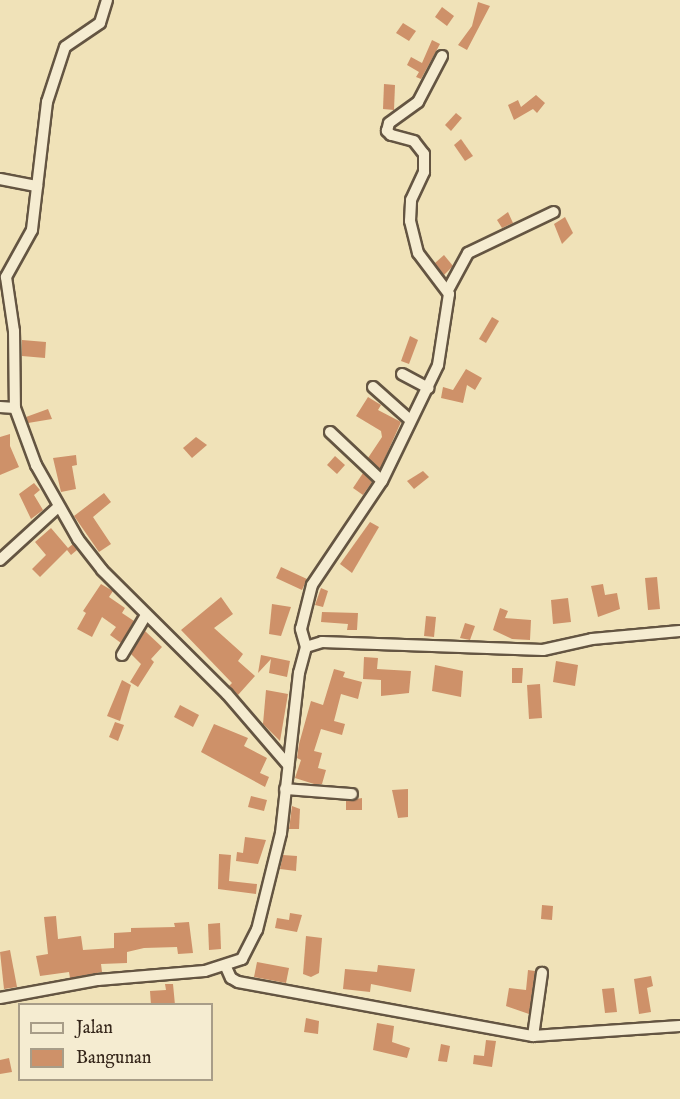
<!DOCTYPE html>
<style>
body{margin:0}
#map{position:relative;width:680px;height:1099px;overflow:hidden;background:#f0e2b8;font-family:"IM FELL English",serif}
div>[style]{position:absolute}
.building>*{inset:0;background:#ce9169}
.roads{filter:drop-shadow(2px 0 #645542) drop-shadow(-2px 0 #645542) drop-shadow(0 2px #645542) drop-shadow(0 -2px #645542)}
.minor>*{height:10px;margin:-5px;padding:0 5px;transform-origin:5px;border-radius:5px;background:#f5ecd1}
span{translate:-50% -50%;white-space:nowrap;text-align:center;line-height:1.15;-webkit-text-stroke:4.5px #f5ecd1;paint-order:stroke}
.legend{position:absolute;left:18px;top:1003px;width:195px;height:78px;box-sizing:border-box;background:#f5ecd1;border:2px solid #a89d88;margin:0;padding:8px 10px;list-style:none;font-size:18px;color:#35261a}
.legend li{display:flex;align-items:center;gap:12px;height:30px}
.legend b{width:30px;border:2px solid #a89d88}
</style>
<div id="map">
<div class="building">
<div style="clip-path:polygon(478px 2px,490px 6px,467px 50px,458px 45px,472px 26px)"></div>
<div style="clip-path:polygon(442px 7px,454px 16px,447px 26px,435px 17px)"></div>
<div style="clip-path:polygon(403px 23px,416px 31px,409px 41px,396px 33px)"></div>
<div style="clip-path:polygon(432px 40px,440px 44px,421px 79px,416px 77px,419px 72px,407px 65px,411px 57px,422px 63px)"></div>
<div style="clip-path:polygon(384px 84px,395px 85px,394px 110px,383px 109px)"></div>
<div style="clip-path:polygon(536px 95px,545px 103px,537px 113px,533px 109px,514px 120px,508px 105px,518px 100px,521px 107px)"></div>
<div style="clip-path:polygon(456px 113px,462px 118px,451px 131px,445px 125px)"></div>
<div style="clip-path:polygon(461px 139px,473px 156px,465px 161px,454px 145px)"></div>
<div style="clip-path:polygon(508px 212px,513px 223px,502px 228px,497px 220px)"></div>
<div style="clip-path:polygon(565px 217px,573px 233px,562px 244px,554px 224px)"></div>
<div style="clip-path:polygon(444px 255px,453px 266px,444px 275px,435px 263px)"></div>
<div style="clip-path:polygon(492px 317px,499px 321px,486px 343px,479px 339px)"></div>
<div style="clip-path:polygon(410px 336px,418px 340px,409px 364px,401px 361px)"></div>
<div style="clip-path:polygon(22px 340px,46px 342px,45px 358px,22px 356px)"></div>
<div style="clip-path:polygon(466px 369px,482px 378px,475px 390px,467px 385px,463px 403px,441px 398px,443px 387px,453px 390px)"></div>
<div style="clip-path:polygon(368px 397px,381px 405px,378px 410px,401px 422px,380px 469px,368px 458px,382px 437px,381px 431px,356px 416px)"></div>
<div style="clip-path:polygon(48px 409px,52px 419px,28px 423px,26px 417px)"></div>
<div style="clip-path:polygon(10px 434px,10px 446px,19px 467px,0 475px,0 437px)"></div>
<div style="clip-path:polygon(196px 437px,207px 445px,192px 458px,183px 448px)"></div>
<div style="clip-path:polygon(76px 455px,77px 465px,72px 466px,76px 489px,61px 492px,53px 458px)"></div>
<div style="clip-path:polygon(335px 456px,345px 465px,337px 474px,327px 465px)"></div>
<div style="clip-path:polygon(423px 471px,429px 477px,414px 489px,407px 481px)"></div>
<div style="clip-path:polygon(363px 473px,372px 482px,363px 495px,353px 488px)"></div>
<div style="clip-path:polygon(34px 483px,40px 490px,34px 495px,43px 510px,31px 519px,19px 494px)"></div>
<div style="clip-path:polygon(104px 493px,111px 502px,93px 517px,111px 544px,99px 552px,74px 516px)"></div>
<div style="clip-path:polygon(370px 522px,379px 527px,352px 573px,340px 564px)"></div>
<div style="clip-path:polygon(51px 528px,68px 548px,73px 544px,77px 550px,71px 555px,67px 550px,40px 577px,32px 569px,46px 555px,35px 542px)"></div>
<div style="clip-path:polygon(281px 567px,307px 579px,302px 590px,276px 578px)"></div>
<div style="clip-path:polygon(657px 577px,660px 609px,648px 610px,645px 578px)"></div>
<div style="clip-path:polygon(101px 584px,113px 591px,109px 597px,125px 608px,122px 613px,134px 621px,121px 643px,110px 635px,116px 627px,102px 617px,92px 637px,77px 629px,86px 613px,83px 611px)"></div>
<div style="clip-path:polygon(603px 584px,605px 595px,617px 593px,620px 609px,598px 617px,591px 586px)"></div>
<div style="clip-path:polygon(321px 588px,328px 591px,323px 607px,315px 605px)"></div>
<div style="clip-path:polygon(221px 597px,233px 614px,214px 628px,243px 654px,238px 661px,255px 676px,238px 695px,229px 686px,232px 683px,181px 630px)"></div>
<div style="clip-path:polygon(568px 598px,571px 622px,553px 624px,551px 600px)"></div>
<div style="clip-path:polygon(272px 604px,291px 607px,281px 636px,269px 634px)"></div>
<div style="clip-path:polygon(500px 608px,508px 611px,505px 618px,531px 620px,530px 640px,512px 639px,493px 630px)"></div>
<div style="clip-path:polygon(322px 612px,358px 613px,357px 630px,347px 630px,348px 624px,321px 622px)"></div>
<div style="clip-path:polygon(426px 616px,436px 617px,434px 637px,424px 636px)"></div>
<div style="clip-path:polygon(465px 623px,475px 626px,470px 640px,460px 638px)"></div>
<div style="clip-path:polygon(145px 631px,162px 647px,151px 659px,154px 662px,138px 687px,130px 682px,141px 664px,131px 654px)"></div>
<div style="clip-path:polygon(261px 655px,290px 661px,287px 677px,269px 673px,271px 659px,258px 673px)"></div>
<div style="clip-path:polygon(364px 657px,378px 658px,377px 669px,411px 671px,409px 693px,381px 696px,381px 680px,363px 679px)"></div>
<div style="clip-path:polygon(556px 661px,578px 665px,575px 686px,553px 682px)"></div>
<div style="clip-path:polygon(435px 665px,463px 671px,461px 697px,432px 691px)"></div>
<div style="clip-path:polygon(512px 668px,523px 668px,522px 683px,512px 683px)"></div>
<div style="clip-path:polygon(334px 669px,345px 672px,343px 677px,362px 682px,358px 699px,341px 694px,334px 721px,345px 724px,342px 735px,321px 729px,314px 751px,322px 753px,318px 768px,326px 770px,322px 784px,314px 784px,295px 778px,301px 760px,297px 758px,299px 744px,311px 701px,323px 705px)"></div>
<div style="clip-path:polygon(122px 680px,131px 685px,120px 721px,107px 716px)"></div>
<div style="clip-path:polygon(540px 684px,542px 718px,529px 719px,527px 685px)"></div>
<div style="clip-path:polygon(266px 690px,288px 694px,280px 741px,263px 724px)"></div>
<div style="clip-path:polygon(180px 705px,199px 715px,193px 727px,174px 717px)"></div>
<div style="clip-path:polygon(115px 722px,124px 725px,118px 741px,109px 737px)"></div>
<div style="clip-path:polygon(214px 724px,248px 738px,244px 746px,267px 758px,260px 773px,269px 777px,265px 787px,201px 752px)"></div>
<div style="clip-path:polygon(408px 789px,408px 817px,398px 818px,392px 790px)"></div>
<div style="clip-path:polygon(251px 796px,267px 800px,264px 811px,248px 807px)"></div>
<div style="clip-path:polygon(362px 798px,362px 810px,346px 810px,346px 801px)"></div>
<div style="clip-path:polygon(292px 806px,300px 809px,299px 829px,289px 829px)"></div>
<div style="clip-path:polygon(245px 837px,266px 840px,258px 864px,236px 861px,237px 852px,243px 853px)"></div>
<div style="clip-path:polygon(219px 854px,231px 855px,229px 881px,257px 884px,256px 894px,218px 889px)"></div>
<div style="clip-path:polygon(283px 855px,297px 856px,296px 871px,280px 869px)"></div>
<div style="clip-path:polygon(542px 905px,553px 906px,552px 920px,541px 919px)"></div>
<div style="clip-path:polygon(290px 913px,302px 915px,297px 932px,275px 928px,277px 918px,289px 920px)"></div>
<div style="clip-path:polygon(56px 916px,58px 939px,81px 936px,83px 950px,114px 948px,114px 933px,131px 932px,131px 928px,175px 927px,174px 923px,189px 922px,193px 953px,178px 954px,177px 947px,144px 948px,127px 952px,127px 963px,101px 964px,102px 972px,70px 978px,69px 972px,40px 976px,36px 956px,48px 954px,44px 917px)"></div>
<div style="clip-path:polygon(220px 923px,221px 949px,209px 950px,208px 924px)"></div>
<div style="clip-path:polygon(306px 936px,322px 938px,319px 973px,311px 977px,303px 974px)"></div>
<div style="clip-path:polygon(10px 950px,17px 987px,4px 989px,0 952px)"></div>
<div style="clip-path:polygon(257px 962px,289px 968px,286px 983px,254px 977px)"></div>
<div style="clip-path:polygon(378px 965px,415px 969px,411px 992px,371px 984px,370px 992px,343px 989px,345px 969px,377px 972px)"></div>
<div style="clip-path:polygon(528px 970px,535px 971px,529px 1014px,506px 1006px,509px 988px,526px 990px)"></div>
<div style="clip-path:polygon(651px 976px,653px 986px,647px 988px,651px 1012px,639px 1014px,634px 979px)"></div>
<div style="clip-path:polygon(165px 984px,173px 984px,175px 1005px,151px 1005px,150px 991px,166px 990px)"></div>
<div style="clip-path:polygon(614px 988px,617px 1012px,605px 1013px,602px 989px)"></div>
<div style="clip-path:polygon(306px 1018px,319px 1021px,318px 1034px,304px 1032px)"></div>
<div style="clip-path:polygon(377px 1023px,394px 1026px,392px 1042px,410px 1048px,407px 1058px,373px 1050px)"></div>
<div style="clip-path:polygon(486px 1040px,496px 1041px,492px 1067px,473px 1064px,474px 1055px,484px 1056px)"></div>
<div style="clip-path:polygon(441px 1044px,450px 1046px,447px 1062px,438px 1061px)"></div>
<div style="clip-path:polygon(9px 1058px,12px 1072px,0 1074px,0 1060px)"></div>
</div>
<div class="roads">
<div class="minor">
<div style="left:107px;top:0;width:24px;rotate:107deg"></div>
<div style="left:100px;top:23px;width:42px;rotate:145.6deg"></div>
<div style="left:65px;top:47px;width:58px;rotate:108.1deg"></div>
<div style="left:47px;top:102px;width:129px;rotate:96.7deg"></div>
<div style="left:32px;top:230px;width:54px;rotate:119deg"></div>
<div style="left:6px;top:277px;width:55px;rotate:81.6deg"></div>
<div style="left:14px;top:331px;width:77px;rotate:89.3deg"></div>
<div style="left:15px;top:408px;width:61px;rotate:69.8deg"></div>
<div style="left:36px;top:465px;width:85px;rotate:60.4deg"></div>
<div style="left:78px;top:539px;width:39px;rotate:52deg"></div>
<div style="left:102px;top:570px;width:176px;rotate:44.8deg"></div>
<div style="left:227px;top:694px;width:94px;rotate:49.3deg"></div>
<div style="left:0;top:179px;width:38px;rotate:11deg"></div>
<div style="left:448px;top:290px;width:42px;rotate:-61.6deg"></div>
<div style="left:468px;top:253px;width:95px;rotate:-25.5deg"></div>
<div style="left:402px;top:374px;width:30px;rotate:28deg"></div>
<div style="left:373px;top:387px;width:48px;rotate:41.6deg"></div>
<div style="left:0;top:407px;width:15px;rotate:4deg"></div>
<div style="left:330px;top:432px;width:71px;rotate:43.3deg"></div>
<div style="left:0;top:560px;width:77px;rotate:-42.4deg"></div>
<div style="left:306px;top:647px;width:19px;rotate:-106deg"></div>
<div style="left:301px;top:629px;width:45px;rotate:-76deg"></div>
<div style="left:312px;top:585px;width:125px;rotate:-56.1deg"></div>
<div style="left:382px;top:481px;width:129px;rotate:-64.2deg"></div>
<div style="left:438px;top:365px;width:72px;rotate:-81.2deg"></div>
<div style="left:449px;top:294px;width:51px;rotate:-127.1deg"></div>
<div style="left:418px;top:253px;width:33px;rotate:-104deg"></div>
<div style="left:410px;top:221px;width:21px;rotate:-87deg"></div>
<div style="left:411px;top:200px;width:31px;rotate:-65deg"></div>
<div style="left:424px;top:172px;width:18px;rotate:-90deg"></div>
<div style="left:424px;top:154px;width:16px;rotate:-128deg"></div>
<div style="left:414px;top:141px;width:24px;rotate:-165deg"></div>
<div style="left:391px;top:135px;width:6px;rotate:-135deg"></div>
<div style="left:387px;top:131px;width:8px;rotate:-76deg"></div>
<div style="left:389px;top:123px;width:36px;rotate:-36deg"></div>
<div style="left:418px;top:102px;width:52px;rotate:-62.4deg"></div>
<div style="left:122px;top:655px;width:47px;rotate:-59deg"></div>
<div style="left:285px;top:789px;width:67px;rotate:4.3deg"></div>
<div style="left:226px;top:967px;width:12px;rotate:66deg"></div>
<div style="left:231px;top:978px;width:8px;rotate:30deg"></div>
<div style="left:238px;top:982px;width:300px;rotate:10.4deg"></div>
<div style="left:533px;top:1036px;width:147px;rotate:-3.9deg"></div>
<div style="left:0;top:998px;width:100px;rotate:-10.4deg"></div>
<div style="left:98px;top:980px;width:107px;rotate:-4.8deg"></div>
<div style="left:205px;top:971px;width:39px;rotate:-18deg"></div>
<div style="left:242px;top:959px;width:33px;rotate:-63deg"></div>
<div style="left:257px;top:930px;width:100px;rotate:-76.1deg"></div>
<div style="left:281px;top:833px;width:161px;rotate:-83.6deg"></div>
<div style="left:299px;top:673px;width:27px;rotate:-75deg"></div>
<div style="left:306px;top:647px;width:17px;rotate:-17deg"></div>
<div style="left:322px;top:642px;width:221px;rotate:2.1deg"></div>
<div style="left:543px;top:650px;width:50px;rotate:-12.7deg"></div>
<div style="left:592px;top:639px;width:88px;rotate:-5.2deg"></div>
<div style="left:533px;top:1036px;width:64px;rotate:-81.9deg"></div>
</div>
</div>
<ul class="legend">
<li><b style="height:8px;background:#f5ecd1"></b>Jalan</li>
<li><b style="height:16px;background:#ce9169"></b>Bangunan</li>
</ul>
</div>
